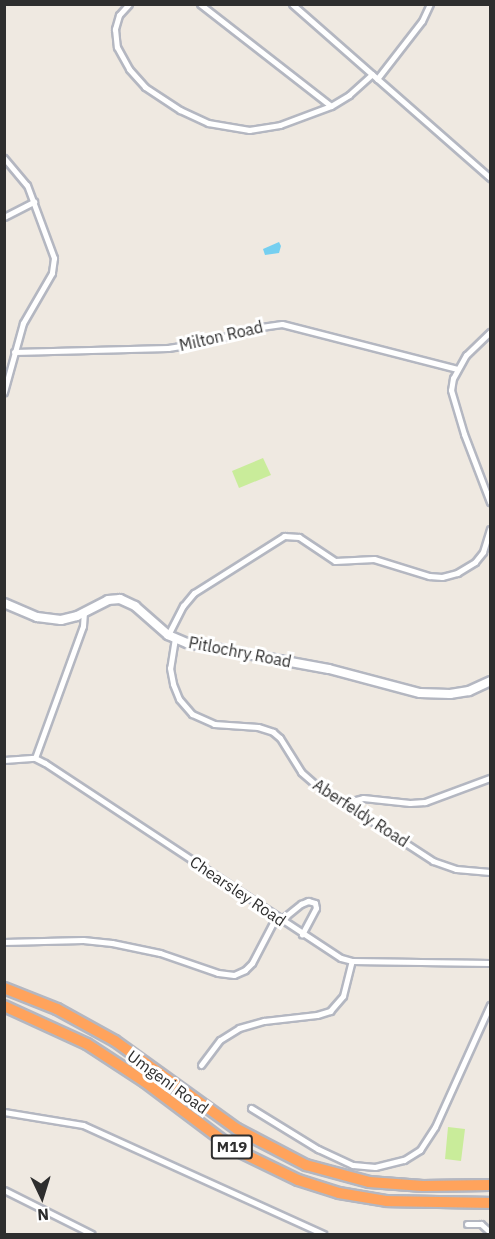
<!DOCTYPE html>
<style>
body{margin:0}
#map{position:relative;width:495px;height:1239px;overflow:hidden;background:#efe9e1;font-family:"IBM Plex Sans",sans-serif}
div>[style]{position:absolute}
.pitch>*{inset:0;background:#c9ec9a}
.water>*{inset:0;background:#75cff0}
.roads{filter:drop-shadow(2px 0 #b4b7c1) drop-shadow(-2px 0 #b4b7c1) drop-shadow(0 2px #b4b7c1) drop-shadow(0 -2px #b4b7c1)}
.street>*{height:5px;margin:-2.5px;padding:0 2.5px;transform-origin:2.5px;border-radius:2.5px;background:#fff}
.secondary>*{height:8px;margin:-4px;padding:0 4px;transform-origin:4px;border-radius:4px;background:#fff}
.highway>*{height:10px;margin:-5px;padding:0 5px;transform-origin:5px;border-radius:5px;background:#ffa35c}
span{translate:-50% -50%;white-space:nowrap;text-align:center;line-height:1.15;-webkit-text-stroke:6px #fff;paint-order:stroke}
.shield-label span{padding:2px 4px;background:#fff;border:2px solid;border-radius:4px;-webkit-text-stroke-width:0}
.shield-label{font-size:15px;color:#2e2e2e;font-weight:700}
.street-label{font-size:16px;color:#2e2e2e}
.frame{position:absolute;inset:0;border:6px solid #2e2e2e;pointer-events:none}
.north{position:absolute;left:12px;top:1167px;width:60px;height:60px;-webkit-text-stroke:4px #fff;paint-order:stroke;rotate:176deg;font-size:16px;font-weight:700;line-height:24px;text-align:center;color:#2e2e2e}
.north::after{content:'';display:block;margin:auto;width:21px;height:27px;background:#2e2e2e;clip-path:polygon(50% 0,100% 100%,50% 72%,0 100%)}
</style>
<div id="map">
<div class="pitch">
<div style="clip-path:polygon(263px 458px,271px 475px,239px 488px,232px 471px)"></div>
<div style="clip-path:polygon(448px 1127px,465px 1129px,461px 1161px,445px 1159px)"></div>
</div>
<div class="water">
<div style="clip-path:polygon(279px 242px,281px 246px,279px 253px,265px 255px,263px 249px)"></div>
</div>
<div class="roads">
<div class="street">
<div style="left:129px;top:4px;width:15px;rotate:132deg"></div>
<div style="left:119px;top:15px;width:15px;rotate:106deg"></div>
<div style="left:115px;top:29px;width:18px;rotate:84deg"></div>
<div style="left:117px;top:47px;width:25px;rotate:61deg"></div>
<div style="left:129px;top:69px;width:24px;rotate:48deg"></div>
<div style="left:145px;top:87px;width:42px;rotate:33.3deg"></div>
<div style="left:180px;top:110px;width:31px;rotate:25deg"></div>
<div style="left:208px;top:123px;width:42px;rotate:9.7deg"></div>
<div style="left:249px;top:130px;width:31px;rotate:-9deg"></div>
<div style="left:280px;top:125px;width:54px;rotate:-20.4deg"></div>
<div style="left:331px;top:106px;width:21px;rotate:-31deg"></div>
<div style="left:349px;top:95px;width:31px;rotate:-42deg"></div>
<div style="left:200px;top:4px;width:166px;rotate:37.9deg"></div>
<div style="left:292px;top:4px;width:264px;rotate:41.3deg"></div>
<div style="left:377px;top:79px;width:73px;rotate:-52.2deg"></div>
<div style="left:422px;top:21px;width:19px;rotate:-65deg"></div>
<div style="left:4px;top:158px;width:35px;rotate:50deg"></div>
<div style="left:27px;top:185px;width:78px;rotate:69.7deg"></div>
<div style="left:54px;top:258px;width:15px;rotate:98deg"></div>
<div style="left:52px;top:273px;width:58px;rotate:120.1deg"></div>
<div style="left:23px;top:323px;width:72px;rotate:105.4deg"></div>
<div style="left:4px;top:217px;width:34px;rotate:-27deg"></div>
<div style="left:490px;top:332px;width:33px;rotate:136deg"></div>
<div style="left:466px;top:355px;width:26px;rotate:119deg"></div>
<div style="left:453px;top:378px;width:12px;rotate:99deg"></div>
<div style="left:451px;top:390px;width:46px;rotate:73.5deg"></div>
<div style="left:464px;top:434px;width:73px;rotate:69.1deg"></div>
<div style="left:14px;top:352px;width:154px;rotate:-1.5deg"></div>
<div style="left:168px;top:348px;width:37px;rotate:-9deg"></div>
<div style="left:205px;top:342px;width:58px;rotate:-15deg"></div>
<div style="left:261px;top:327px;width:21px;rotate:-8deg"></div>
<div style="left:282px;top:324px;width:181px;rotate:14.4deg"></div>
<div style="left:168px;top:635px;width:33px;rotate:-63deg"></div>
<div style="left:183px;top:606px;width:17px;rotate:-50deg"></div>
<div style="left:194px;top:593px;width:107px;rotate:-32.3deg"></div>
<div style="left:284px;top:536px;width:15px;rotate:4deg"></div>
<div style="left:299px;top:537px;width:43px;rotate:33.7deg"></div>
<div style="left:335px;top:561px;width:39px;rotate:-3deg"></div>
<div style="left:374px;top:559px;width:58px;rotate:17.2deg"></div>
<div style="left:429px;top:576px;width:13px;rotate:4deg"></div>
<div style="left:442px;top:577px;width:16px;rotate:-15deg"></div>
<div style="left:457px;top:573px;width:21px;rotate:-31deg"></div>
<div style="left:475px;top:562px;width:13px;rotate:-51deg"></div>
<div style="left:483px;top:552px;width:24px;rotate:-73deg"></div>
<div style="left:175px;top:638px;width:30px;rotate:99deg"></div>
<div style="left:170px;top:668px;width:16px;rotate:79deg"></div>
<div style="left:173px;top:684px;width:16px;rotate:68deg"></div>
<div style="left:179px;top:699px;width:20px;rotate:49deg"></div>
<div style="left:192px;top:714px;width:24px;rotate:24deg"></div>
<div style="left:214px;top:724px;width:44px;rotate:3.9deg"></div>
<div style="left:258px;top:727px;width:16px;rotate:18deg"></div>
<div style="left:273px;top:732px;width:9px;rotate:41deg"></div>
<div style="left:280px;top:738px;width:40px;rotate:58deg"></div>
<div style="left:301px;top:772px;width:18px;rotate:41deg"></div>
<div style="left:315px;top:784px;width:141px;rotate:33.1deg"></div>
<div style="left:433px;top:861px;width:24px;rotate:19deg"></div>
<div style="left:456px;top:869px;width:34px;rotate:5deg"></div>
<div style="left:35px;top:758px;width:140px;rotate:-70deg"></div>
<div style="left:83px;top:626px;width:13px;rotate:-86deg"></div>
<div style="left:4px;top:760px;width:31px;rotate:-4deg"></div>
<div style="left:35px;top:758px;width:11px;rotate:27deg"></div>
<div style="left:45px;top:763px;width:354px;rotate:33.4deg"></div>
<div style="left:341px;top:958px;width:11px;rotate:15deg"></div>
<div style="left:352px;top:961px;width:138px;rotate:0.8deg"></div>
<div style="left:351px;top:805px;width:7px;rotate:-45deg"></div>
<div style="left:356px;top:800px;width:7px;rotate:-16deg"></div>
<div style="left:363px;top:798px;width:47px;rotate:6.1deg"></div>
<div style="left:410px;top:803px;width:15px;rotate:-4deg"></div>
<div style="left:425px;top:802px;width:69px;rotate:-20.3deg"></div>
<div style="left:281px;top:920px;width:26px;rotate:-39deg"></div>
<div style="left:301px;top:904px;width:8px;rotate:-23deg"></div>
<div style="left:308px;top:901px;width:7px;rotate:16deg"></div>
<div style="left:315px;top:903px;width:5px;rotate:79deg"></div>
<div style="left:316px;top:908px;width:30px;rotate:118deg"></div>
<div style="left:4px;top:942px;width:79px;rotate:-1.5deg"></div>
<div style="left:83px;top:940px;width:29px;rotate:6deg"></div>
<div style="left:112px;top:943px;width:49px;rotate:11.8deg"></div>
<div style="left:160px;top:953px;width:61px;rotate:19deg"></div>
<div style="left:218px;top:973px;width:16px;rotate:7deg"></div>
<div style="left:234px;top:975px;width:12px;rotate:-24deg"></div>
<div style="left:245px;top:970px;width:10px;rotate:-45deg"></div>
<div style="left:252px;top:963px;width:52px;rotate:-62.4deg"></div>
<div style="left:201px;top:1065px;width:31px;rotate:-53deg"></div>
<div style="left:220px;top:1040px;width:22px;rotate:-32deg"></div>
<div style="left:239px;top:1028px;width:26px;rotate:-16deg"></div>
<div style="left:264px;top:1021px;width:53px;rotate:-6.5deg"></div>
<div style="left:317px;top:1015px;width:14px;rotate:-17deg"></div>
<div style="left:330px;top:1011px;width:20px;rotate:-49deg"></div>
<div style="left:343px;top:996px;width:36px;rotate:-76deg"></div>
<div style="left:251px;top:1108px;width:79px;rotate:31.5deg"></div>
<div style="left:318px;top:1149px;width:38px;rotate:25deg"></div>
<div style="left:353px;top:1165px;width:22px;rotate:5deg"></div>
<div style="left:375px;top:1167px;width:30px;rotate:-14deg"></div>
<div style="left:404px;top:1160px;width:19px;rotate:-32deg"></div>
<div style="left:420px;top:1150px;width:27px;rotate:-57deg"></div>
<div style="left:435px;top:1127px;width:134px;rotate:-65.7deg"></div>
<div style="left:4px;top:1112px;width:80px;rotate:9.3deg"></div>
<div style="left:83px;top:1125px;width:264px;rotate:24.4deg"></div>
<div style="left:4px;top:1190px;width:98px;rotate:26.6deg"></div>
<div style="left:467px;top:1224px;width:14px"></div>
<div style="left:481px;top:1224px;width:12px;rotate:42deg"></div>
</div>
<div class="secondary">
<div style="left:4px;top:603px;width:36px;rotate:23deg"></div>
<div style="left:37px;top:617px;width:24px;rotate:7deg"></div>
<div style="left:61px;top:620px;width:16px;rotate:-14deg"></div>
<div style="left:77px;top:616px;width:35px;rotate:-27deg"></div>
<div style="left:108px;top:600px;width:12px;rotate:-5deg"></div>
<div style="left:120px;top:599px;width:17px;rotate:25deg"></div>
<div style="left:135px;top:606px;width:44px;rotate:41.3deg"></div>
<div style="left:168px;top:635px;width:21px;rotate:23deg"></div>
<div style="left:187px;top:643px;width:144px;rotate:10.4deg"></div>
<div style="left:329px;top:669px;width:94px;rotate:14.8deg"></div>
<div style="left:420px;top:693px;width:30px;rotate:2deg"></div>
<div style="left:450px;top:694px;width:19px;rotate:-9deg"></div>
<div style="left:469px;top:691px;width:23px;rotate:-25deg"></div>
</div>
<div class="highway">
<div style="left:4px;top:988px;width:57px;rotate:21.6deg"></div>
<div style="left:57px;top:1009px;width:66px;rotate:28.9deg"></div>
<div style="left:115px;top:1041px;width:150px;rotate:35.8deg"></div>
<div style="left:237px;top:1129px;width:78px;rotate:27.6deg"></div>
<div style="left:306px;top:1165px;width:65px;rotate:15.1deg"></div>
<div style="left:369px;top:1182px;width:54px;rotate:4.2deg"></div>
<div style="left:423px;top:1186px;width:67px;rotate:-0.9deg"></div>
<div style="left:4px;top:1006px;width:91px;rotate:24.6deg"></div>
<div style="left:87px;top:1044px;width:69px;rotate:33.2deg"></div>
<div style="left:145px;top:1082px;width:111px;rotate:37deg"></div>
<div style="left:234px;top:1149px;width:71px;rotate:25.8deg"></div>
<div style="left:298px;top:1180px;width:43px;rotate:17.6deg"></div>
<div style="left:339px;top:1193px;width:49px;rotate:9.5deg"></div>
<div style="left:387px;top:1201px;width:103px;rotate:1.1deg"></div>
</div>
</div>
<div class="shield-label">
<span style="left:232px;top:1147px">M19</span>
</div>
<div class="street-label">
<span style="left:221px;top:336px;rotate:-13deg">Milton Road</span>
<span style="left:240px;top:652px;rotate:11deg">Pitlochry Road</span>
<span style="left:361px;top:813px;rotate:33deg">Aberfeldy Road</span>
<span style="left:238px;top:891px;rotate:34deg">Chearsley Road</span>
<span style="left:168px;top:1082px;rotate:36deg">Umgeni Road</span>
</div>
<div class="frame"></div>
<div class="north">N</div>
</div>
